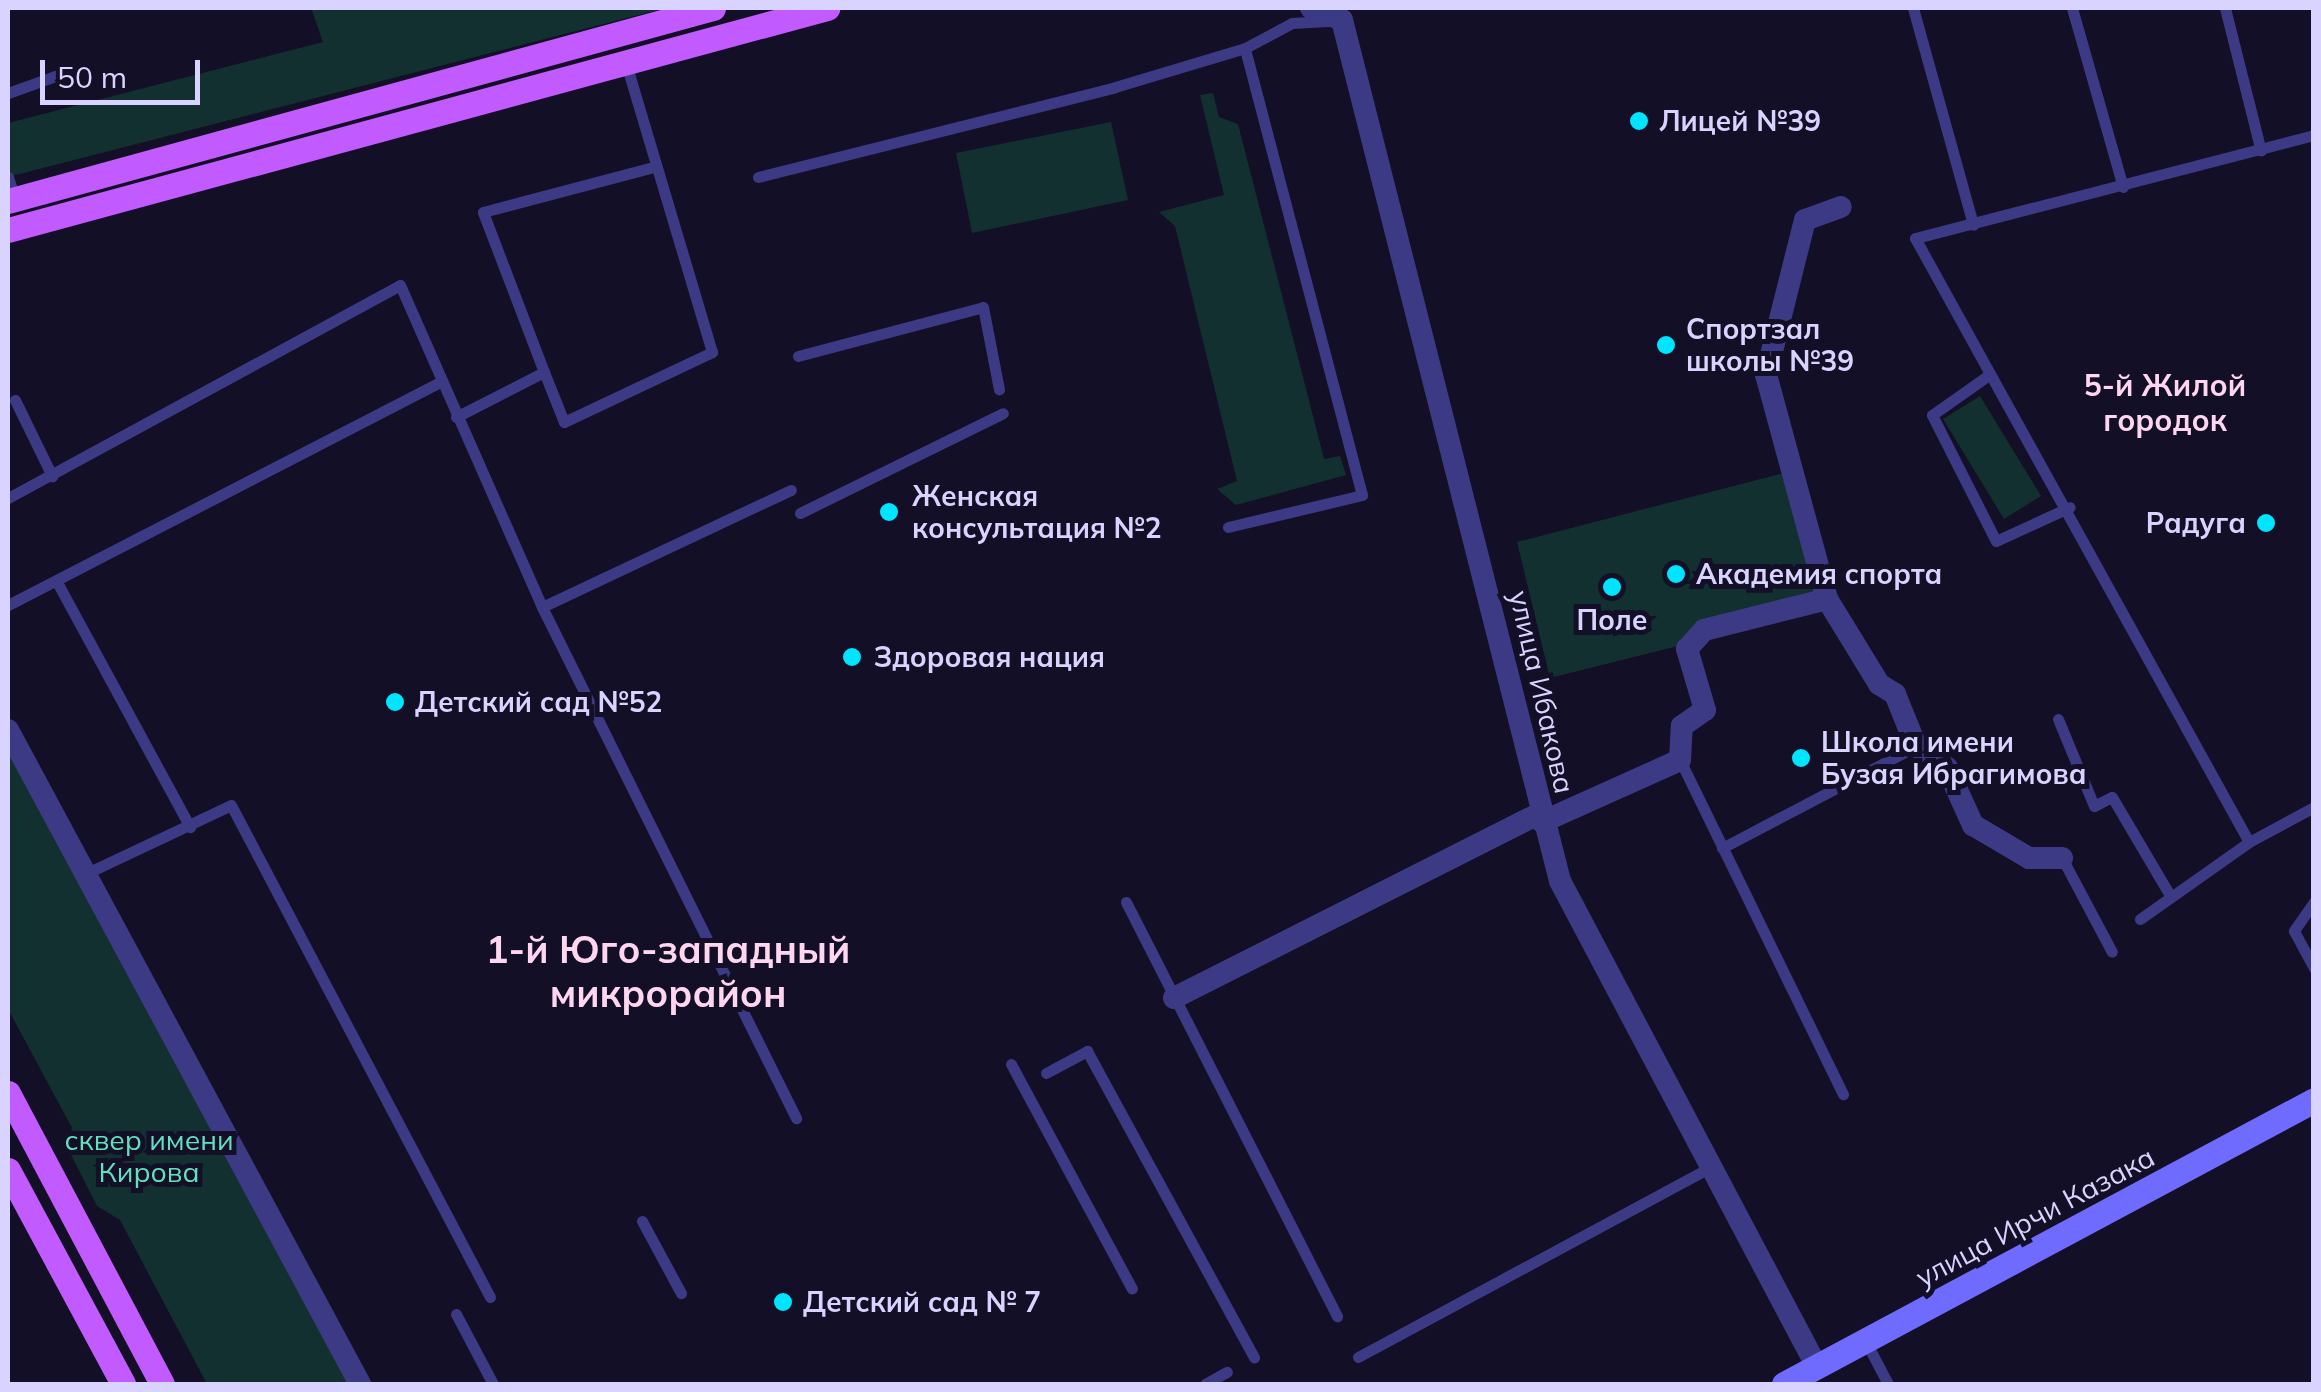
<!DOCTYPE html>
<meta charset="utf-8">
<style>
body{margin:0}
#map{position:relative;width:2321px;height:1392px;overflow:hidden;background:#130f26;font-family:Mulish,sans-serif}
div>[style]{position:absolute}
.green>*{inset:0;background:#12302f}
.lane>*{height:11px;margin:-5.5px;padding:0 5.5px;transform-origin:5.5px;border-radius:5.5px;background:#3d3a85}
.street>*{height:22px;margin:-11px;padding:0 11px;transform-origin:11px;border-radius:11px;background:#3d3a85}
.secondary>*{height:25px;margin:-12.5px;padding:0 12.5px;transform-origin:12.5px;border-radius:12.5px;background:#6f6bff}
.primary>*{height:25px;margin:-12.5px;padding:0 12.5px;transform-origin:12.5px;border-radius:12.5px;background:#c25bff}
.dots>*{width:28px;height:28px;translate:-50% -50%;box-sizing:border-box;border:5px solid #130f26;border-radius:50%}
span{translate:-50% -50%;white-space:nowrap;text-align:center;line-height:1.15;-webkit-text-stroke:10px #130f26;paint-order:stroke}
.poi-label{font-size:28px;color:#d9d4ff;font-weight:700}
.left{translate:0 -50%;text-align:left}
.right{translate:-100% -50%;text-align:right}
.street-label{font-size:28px;color:#d9d4ff}
.park-label{font-size:28px;color:#5fe0c0}
.neighbourhood-label{font-size:30px;color:#ffd6f0;font-weight:700}
.district-label{font-size:38px;color:#ffd6f0;font-weight:700}
.frame{position:absolute;inset:0;border:10px solid #d9d4ff;pointer-events:none}
.scale{position:absolute;left:40px;top:60px;width:160px;height:45px;box-sizing:border-box;border:5px solid #d9d4ff;border-top:0;padding-left:12px;font-size:30px;line-height:35px;white-space:nowrap;color:#d9d4ff;-webkit-text-stroke:8px #130f26;paint-order:stroke}
</style>
<div id="map">
<div class="green">
<div style="clip-path:polygon(311px 8px,666px 8px,8px 177px,8px 123px,323px 42px)"></div>
<div style="clip-path:polygon(1213px 93px,1219px 117px,1238px 124px,1324px 459px,1340px 456px,1346px 475px,1236px 505px,1217px 489px,1237px 481px,1175px 226px,1159px 212px,1224px 195px,1200px 95px)"></div>
<div style="clip-path:polygon(1111px 122px,1128px 200px,972px 233px,956px 153px)"></div>
<div style="clip-path:polygon(1980px 396px,2041px 496px,2004px 519px,1943px 419px)"></div>
<div style="clip-path:polygon(1795px 470px,1838px 606px,1550px 678px,1517px 542px)"></div>
<div style="clip-path:polygon(8px 752px,352px 1384px,207px 1384px,120px 1220px,97px 1206px,67px 1147px,72px 1128px,8px 1009px)"></div>
</div>
<div class="lane">
<div style="left:1913px;top:8px;width:225px;rotate:74.5deg"></div>
<div style="left:2072px;top:8px;width:186px;rotate:74.1deg"></div>
<div style="left:2225px;top:8px;width:147px;rotate:75.9deg"></div>
<div style="left:8px;top:93px;width:68px;rotate:-19.8deg"></div>
<div style="left:2314px;top:135px;width:412px;rotate:165.5deg"></div>
<div style="left:1915px;top:238px;width:690px;rotate:61.06deg"></div>
<div style="left:2249px;top:842px;width:74px;rotate:-28.3deg"></div>
<div style="left:8px;top:177px;width:23px;rotate:72deg"></div>
<div style="left:758px;top:177px;width:368px;rotate:-14.1deg"></div>
<div style="left:1115px;top:87px;width:136px;rotate:-16.7deg"></div>
<div style="left:1245px;top:48px;width:53px;rotate:-28deg"></div>
<div style="left:1292px;top:23px;width:36px;rotate:-3deg"></div>
<div style="left:798px;top:356px;width:191px;rotate:-14.8deg"></div>
<div style="left:983px;top:307px;width:84px;rotate:79deg"></div>
<div style="left:544px;top:372px;width:171px;rotate:-110.9deg"></div>
<div style="left:483px;top:212px;width:173px;rotate:-14.8deg"></div>
<div style="left:1986px;top:377px;width:66px;rotate:144.9deg"></div>
<div style="left:1932px;top:415px;width:141px;rotate:63.1deg"></div>
<div style="left:1996px;top:541px;width:81px;rotate:-24.7deg"></div>
<div style="left:15px;top:400px;width:85px;rotate:64deg"></div>
<div style="left:456px;top:417px;width:99px;rotate:-27.1deg"></div>
<div style="left:544px;top:372px;width:54px;rotate:68.2deg"></div>
<div style="left:564px;top:422px;width:164px;rotate:-25.3deg"></div>
<div style="left:712px;top:352px;width:302px;rotate:-106.6deg"></div>
<div style="left:8px;top:498px;width:446px;rotate:-28.5deg"></div>
<div style="left:400px;top:285px;width:352px;rotate:66.2deg"></div>
<div style="left:542px;top:607px;width:275px;rotate:-25.2deg"></div>
<div style="left:800px;top:513px;width:226px;rotate:-26.2deg"></div>
<div style="left:1228px;top:527px;width:138px;rotate:-13.4deg"></div>
<div style="left:1362px;top:495px;width:462px;rotate:-104.7deg"></div>
<div style="left:57px;top:582px;width:279px;rotate:61.5deg"></div>
<div style="left:8px;top:605px;width:486px;rotate:-27.3deg"></div>
<div style="left:542px;top:607px;width:571px;rotate:63.57deg"></div>
<div style="left:2058px;top:719px;width:94px;rotate:67.5deg"></div>
<div style="left:2094px;top:806px;width:20px;rotate:-27deg"></div>
<div style="left:2112px;top:797px;width:110px;rotate:59.5deg"></div>
<div style="left:1680px;top:760px;width:372px;rotate:64deg"></div>
<div style="left:1722px;top:848px;width:219px;rotate:-27.7deg"></div>
<div style="left:2062px;top:858px;width:106px;rotate:62deg"></div>
<div style="left:85px;top:874px;width:161px;rotate:-25.3deg"></div>
<div style="left:231px;top:805px;width:556px;rotate:62.24deg"></div>
<div style="left:1126px;top:902px;width:465px;rotate:63deg"></div>
<div style="left:2314px;top:902px;width:35px;rotate:125deg"></div>
<div style="left:2294px;top:931px;width:42px;rotate:61.6deg"></div>
<div style="left:2140px;top:919px;width:133px;rotate:-35.2deg"></div>
<div style="left:1011px;top:1064px;width:255px;rotate:61.7deg"></div>
<div style="left:1046px;top:1073px;width:47px;rotate:-28.2deg"></div>
<div style="left:1087px;top:1051px;width:349px;rotate:61.4deg"></div>
<div style="left:642px;top:1221px;width:82px;rotate:61.6deg"></div>
<div style="left:456px;top:1314px;width:79px;rotate:62.1deg"></div>
<div style="left:1865px;top:1340px;width:50px;rotate:62.4deg"></div>
<div style="left:1358px;top:1357px;width:401px;rotate:-28.3deg"></div>
<div style="left:1205px;top:1384px;width:25px;rotate:-29deg"></div>
</div>
<div class="street">
<div style="left:1311px;top:8px;width:33px;rotate:21deg"></div>
<div style="left:1342px;top:20px;width:888px;rotate:75.79deg"></div>
<div style="left:1560px;top:881px;width:550px;rotate:62.13deg"></div>
<div style="left:1827px;top:599px;width:100px;rotate:58.5deg"></div>
<div style="left:1879px;top:684px;width:19px;rotate:32deg"></div>
<div style="left:1895px;top:694px;width:56px;rotate:68deg"></div>
<div style="left:1916px;top:746px;width:38px;rotate:35deg"></div>
<div style="left:1947px;top:768px;width:63px;rotate:65.5deg"></div>
<div style="left:1973px;top:825px;width:65px;rotate:30.5deg"></div>
<div style="left:2029px;top:858px;width:33px"></div>
<div style="left:8px;top:730px;width:743px;rotate:61.71deg"></div>
<div style="left:1542px;top:822px;width:151px;rotate:-24.2deg"></div>
<div style="left:1680px;top:760px;width:34px;rotate:-87deg"></div>
<div style="left:1682px;top:726px;width:28px;rotate:-35deg"></div>
<div style="left:1705px;top:710px;width:64px;rotate:-106.4deg"></div>
<div style="left:1687px;top:649px;width:25px;rotate:-48deg"></div>
<div style="left:1704px;top:630px;width:127px;rotate:-14.1deg"></div>
<div style="left:1827px;top:599px;width:232px;rotate:-105.2deg"></div>
<div style="left:1766px;top:375px;width:160px;rotate:-75.9deg"></div>
<div style="left:1805px;top:220px;width:38px;rotate:-20deg"></div>
<div style="left:1174px;top:998px;width:409px;rotate:-26.8deg"></div>
</div>
<div class="secondary">
<div style="left:1784px;top:1384px;width:601px;rotate:-28.18deg"></div>
</div>
<div class="primary">
<div style="left:8px;top:201px;width:731px;rotate:-15.31deg"></div>
<div style="left:8px;top:230px;width:849px;rotate:-15.17deg"></div>
<div style="left:8px;top:1093px;width:329px;rotate:62.1deg"></div>
<div style="left:8px;top:1170px;width:243px;rotate:61.7deg"></div>
</div>
<div class="dots">
<div style="left:1639px;top:121px;background:#00e5ff"></div>
<div style="left:1666px;top:345px;background:#00e5ff"></div>
<div style="left:889px;top:512px;background:#00e5ff"></div>
<div style="left:2266px;top:523px;background:#00e5ff"></div>
<div style="left:1676px;top:574px;background:#00e5ff"></div>
<div style="left:1612px;top:587px;background:#00e5ff"></div>
<div style="left:852px;top:657px;background:#00e5ff"></div>
<div style="left:395px;top:702px;background:#00e5ff"></div>
<div style="left:1801px;top:758px;background:#00e5ff"></div>
<div style="left:783px;top:1302px;background:#00e5ff"></div>
</div>
<div class="poi-label">
<span class="left" style="left:1659px;top:121px">Лицей №39</span>
<span class="left" style="left:1686px;top:345px">Спортзал<br>школы №39</span>
<span class="left" style="left:912px;top:512px">Женская<br>консультация №2</span>
<span class="right" style="left:2246px;top:523px">Радуга</span>
<span class="left" style="left:1696px;top:574px">Академия спорта</span>
<span style="left:1612px;top:620px">Поле</span>
<span class="left" style="left:874px;top:657px">Здоровая нация</span>
<span class="left" style="left:415px;top:702px">Детский сад №52</span>
<span class="left" style="left:1821px;top:758px">Школа имени<br>Бузая Ибрагимова</span>
<span class="left" style="left:803px;top:1302px">Детский сад № 7</span>
</div>
<div class="street-label">
<span style="left:1542px;top:692px;rotate:77deg">улица Ибакова</span>
<span style="left:2035px;top:1217px;rotate:-28deg">улица Ирчи Казака</span>
</div>
<div class="park-label">
<span style="left:149px;top:1156px">сквер имени<br>Кирова</span>
</div>
<div class="neighbourhood-label">
<span style="left:2165px;top:402px">5-й Жилой<br>городок</span>
</div>
<div class="district-label">
<span style="left:668px;top:972px">1-й Юго-западный<br>микрорайон</span>
</div>
<div class="frame"></div>
<div class="scale">50 m</div>
</div>
